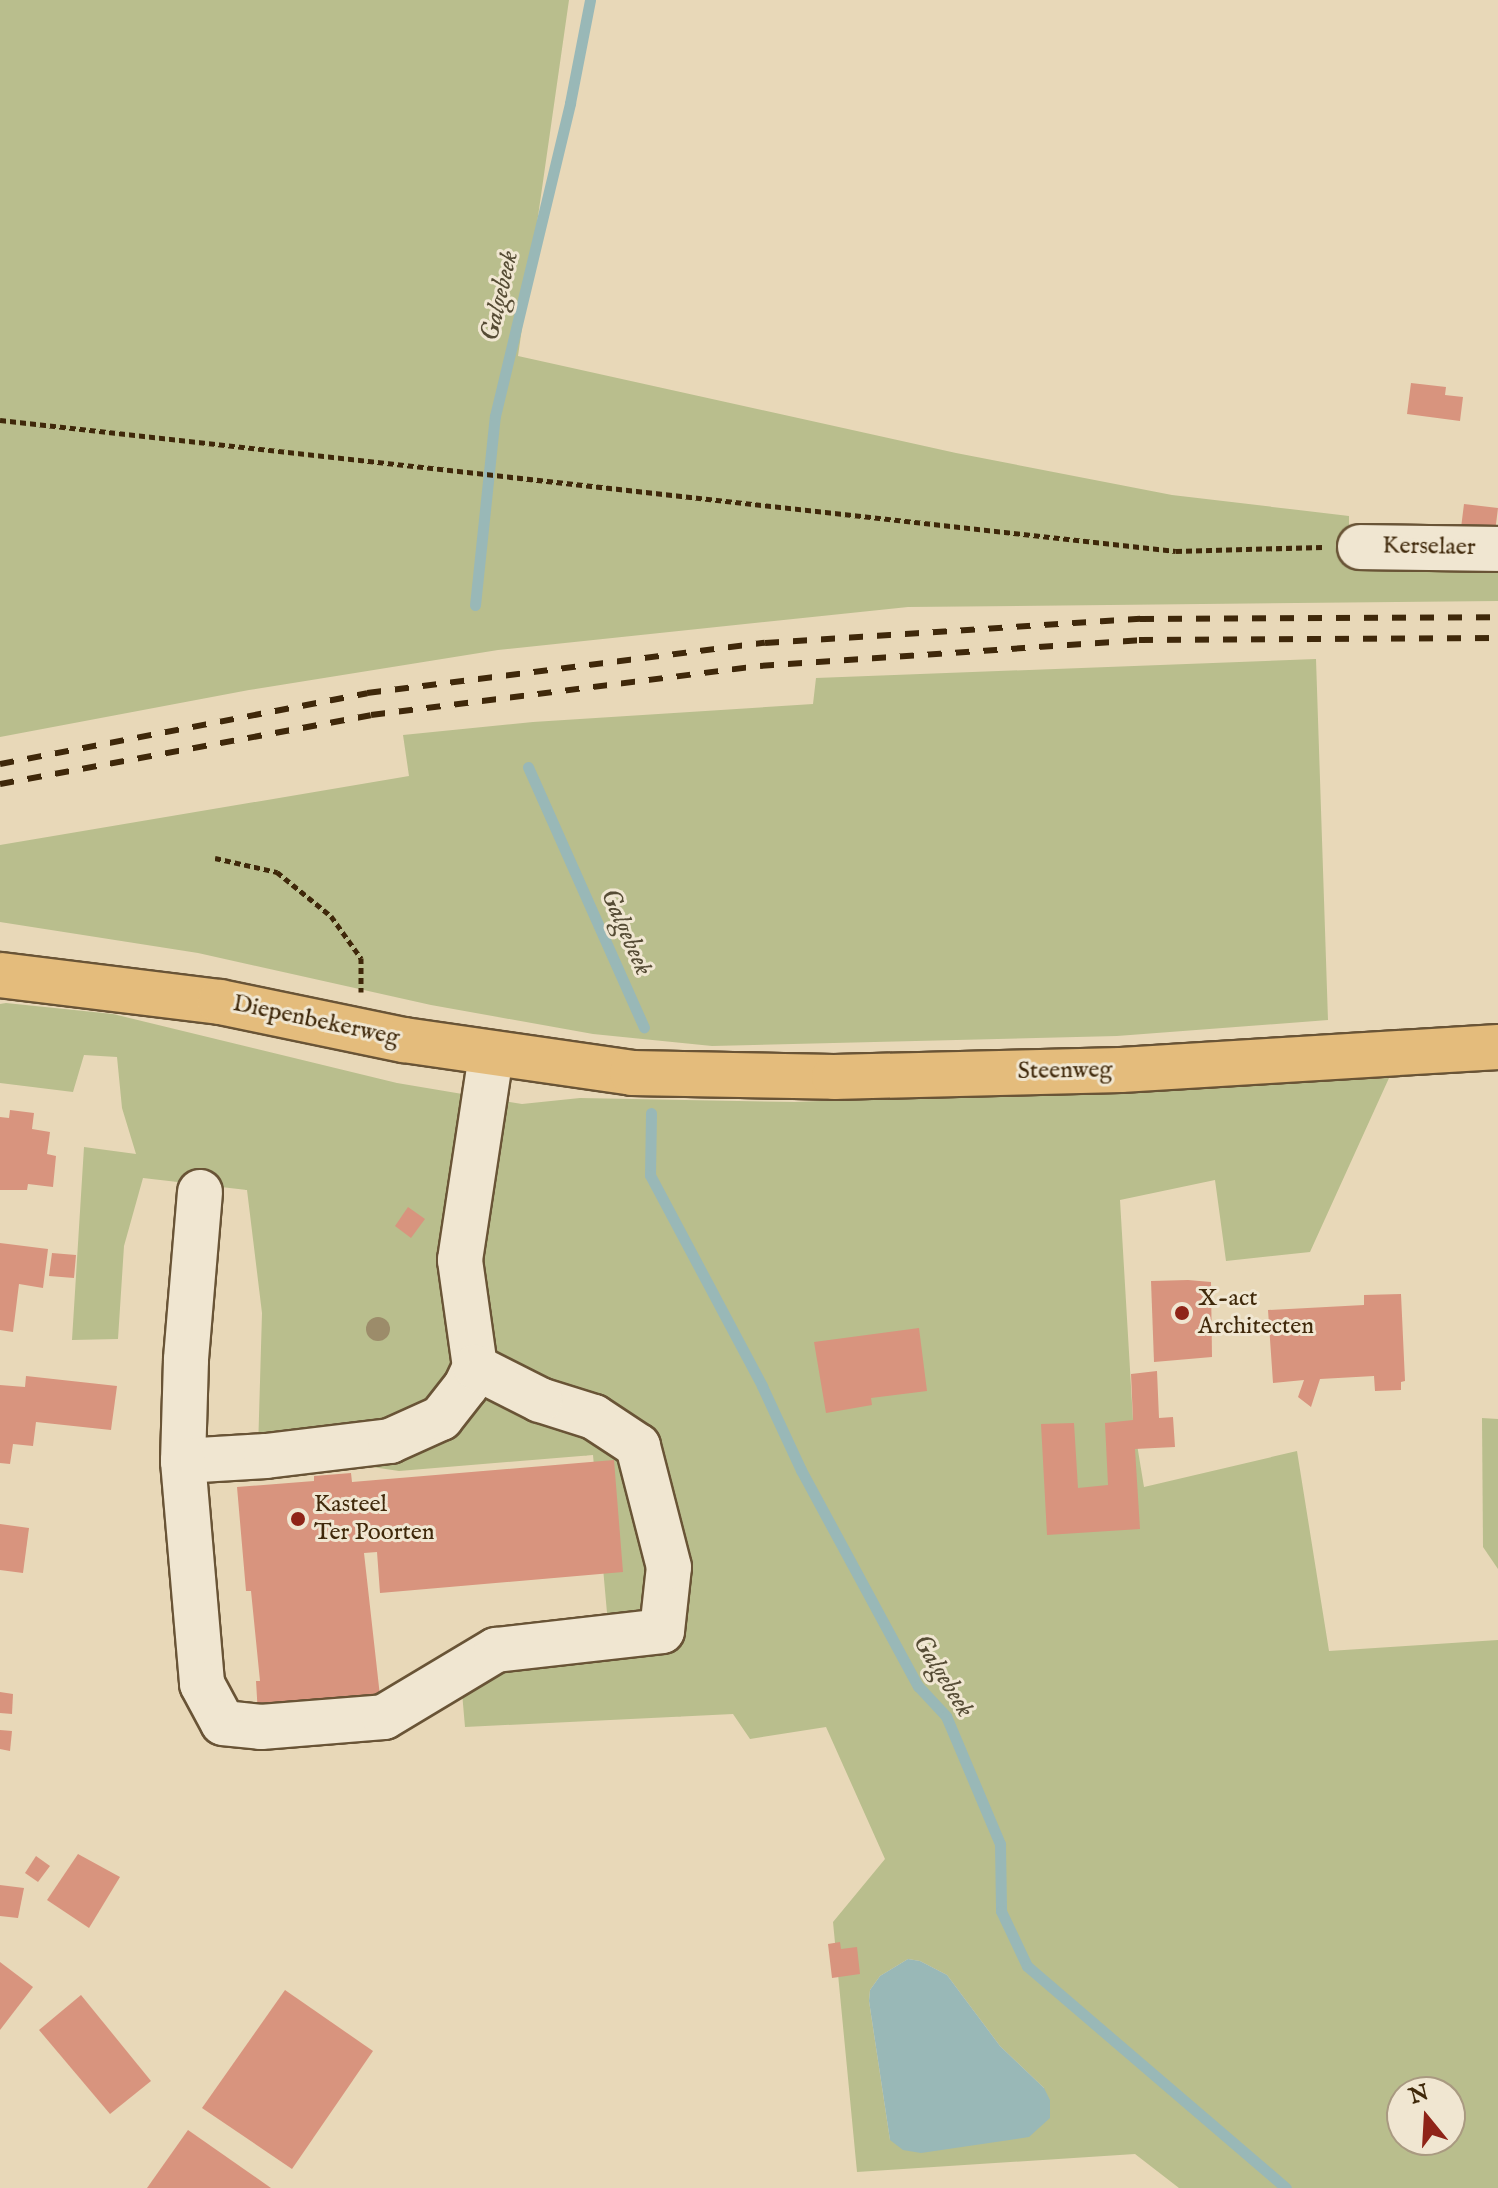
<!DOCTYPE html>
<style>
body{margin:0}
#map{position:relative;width:1498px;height:2188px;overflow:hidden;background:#e8d8b8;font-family:"IM FELL English",serif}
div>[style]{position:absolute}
.green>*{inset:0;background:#b9be8d}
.water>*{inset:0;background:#99b8b7}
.stream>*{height:11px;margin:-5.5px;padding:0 5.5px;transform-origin:5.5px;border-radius:5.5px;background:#99b8b7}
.building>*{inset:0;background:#d8947e}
.path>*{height:5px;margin-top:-2.5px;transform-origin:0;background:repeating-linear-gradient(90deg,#3f280a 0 6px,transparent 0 10px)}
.roads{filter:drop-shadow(2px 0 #695436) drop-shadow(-2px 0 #695436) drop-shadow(0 2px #695436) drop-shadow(0 -2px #695436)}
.minor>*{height:44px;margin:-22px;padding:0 22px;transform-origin:22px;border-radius:22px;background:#f0e6d1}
.major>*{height:44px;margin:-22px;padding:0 22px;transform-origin:22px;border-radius:22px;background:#e4bc7c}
.rail>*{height:6px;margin-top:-3px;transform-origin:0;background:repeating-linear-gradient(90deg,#3f280a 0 14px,transparent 0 28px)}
.trees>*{width:24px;height:24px;margin:-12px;border-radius:50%;background:#9c8c6a}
.dots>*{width:22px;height:22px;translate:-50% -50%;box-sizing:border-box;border:4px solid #f0e6d1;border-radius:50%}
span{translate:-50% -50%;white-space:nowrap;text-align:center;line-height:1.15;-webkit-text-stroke:6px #f0e6d1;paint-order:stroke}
.street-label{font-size:24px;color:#3f280a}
.poi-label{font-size:24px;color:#3f280a}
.left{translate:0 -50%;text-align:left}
.water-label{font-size:26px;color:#564c35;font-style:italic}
.north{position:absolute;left:1386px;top:2076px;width:80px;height:80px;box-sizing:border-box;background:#f0e6d1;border:2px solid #a99a81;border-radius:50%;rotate:342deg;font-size:22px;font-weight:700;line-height:32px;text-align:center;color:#3f280a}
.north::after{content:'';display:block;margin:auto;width:28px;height:36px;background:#8f2418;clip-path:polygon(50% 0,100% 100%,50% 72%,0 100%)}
</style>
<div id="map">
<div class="green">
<div style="clip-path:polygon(0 0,569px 0,518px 356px,956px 453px,1172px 495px,1349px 516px,1349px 554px,1498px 559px,1498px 601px,908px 607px,498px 650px,249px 690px,0 737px)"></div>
<div style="clip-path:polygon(1316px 659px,1328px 1020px,1117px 1036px,712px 1046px,593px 1034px,431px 1005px,198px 953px,0 922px,0 845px,409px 776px,403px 735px,533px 722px,813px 704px,816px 678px)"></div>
<div style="clip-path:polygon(evenodd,6px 1003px,113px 1014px,397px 1083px,522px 1104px,580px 1098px,795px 1102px,1389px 1078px,1310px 1252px,1226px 1261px,1215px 1180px,1120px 1200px,1133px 1420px,1144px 1487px,1297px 1451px,1329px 1651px,1498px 1640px,1498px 2188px,1179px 2188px,1135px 2154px,857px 2172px,833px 1922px,885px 1859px,826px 1727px,750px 1739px,733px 1714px,465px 1727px,459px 1658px,611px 1658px,593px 1455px,399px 1471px,258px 1450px,262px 1313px,247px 1190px,143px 1178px,124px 1246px,118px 1339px,72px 1340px,84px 1147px,136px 1154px,122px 1108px,117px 1057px,84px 1055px,73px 1092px,0 1083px,0 1004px,6px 1003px,908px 1959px,920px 1961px,947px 1975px,1000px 2046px,1044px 2088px,890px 2140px,869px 2001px,870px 1990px,880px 1976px,908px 1959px,6px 1003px,1402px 2092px,1450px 2092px,1450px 2140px,1402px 2140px,1402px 2092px)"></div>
<div style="clip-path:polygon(1482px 1418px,1498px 1419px,1498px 1569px,1483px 1547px)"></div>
</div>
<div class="water">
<div style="clip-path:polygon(908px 1959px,920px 1961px,947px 1975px,1000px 2046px,1044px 2088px,1050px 2100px,1050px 2118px,1029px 2137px,921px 2153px,903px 2150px,890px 2140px,869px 2001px,870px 1990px,880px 1976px)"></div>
</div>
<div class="stream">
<div style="left:475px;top:605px;width:190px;rotate:-84deg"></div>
<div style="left:495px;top:416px;width:322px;rotate:-76.5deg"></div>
<div style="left:570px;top:103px;width:105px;rotate:-79deg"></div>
<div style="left:528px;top:767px;width:285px;rotate:66deg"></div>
<div style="left:651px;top:1113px;width:62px;rotate:90.9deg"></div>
<div style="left:650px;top:1175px;width:239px;rotate:62deg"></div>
<div style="left:762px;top:1386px;width:93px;rotate:65.1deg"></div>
<div style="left:801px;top:1470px;width:246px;rotate:61.6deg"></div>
<div style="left:918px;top:1686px;width:41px;rotate:47deg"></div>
<div style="left:946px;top:1716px;width:139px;rotate:67.1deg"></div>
<div style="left:1000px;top:1844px;width:67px;rotate:89.1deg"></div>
<div style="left:1001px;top:1911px;width:61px;rotate:64.7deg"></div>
<div style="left:1027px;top:1966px;width:341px;rotate:40.6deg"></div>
</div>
<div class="building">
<div style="clip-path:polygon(1411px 383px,1446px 387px,1445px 395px,1463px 397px,1460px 421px,1407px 414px)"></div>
<div style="clip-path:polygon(1464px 504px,1498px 508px,1494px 540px,1460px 536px)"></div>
<div style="clip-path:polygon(10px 1110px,34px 1113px,32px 1129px,50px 1132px,47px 1154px,56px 1156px,53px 1187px,28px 1184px,27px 1190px,0 1190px,0 1117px,9px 1118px)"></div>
<div style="clip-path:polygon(408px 1207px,425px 1219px,411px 1238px,395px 1226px)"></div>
<div style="clip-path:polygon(0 1243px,48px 1249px,43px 1288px,19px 1284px,13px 1332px,0 1330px)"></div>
<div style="clip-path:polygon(52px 1253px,76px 1255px,74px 1278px,49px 1276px)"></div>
<div style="clip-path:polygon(1188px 1280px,1211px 1282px,1212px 1357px,1154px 1362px,1151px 1281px)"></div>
<div style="clip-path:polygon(1401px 1294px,1405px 1381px,1401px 1382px,1401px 1390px,1375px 1391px,1374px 1376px,1320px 1379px,1311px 1407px,1298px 1397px,1304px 1380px,1273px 1383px,1268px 1310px,1364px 1305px,1364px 1295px)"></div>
<div style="clip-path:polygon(919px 1328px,927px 1391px,871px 1398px,872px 1405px,826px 1413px,814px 1342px)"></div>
<div style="clip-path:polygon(1157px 1371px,1159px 1418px,1173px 1417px,1175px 1447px,1135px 1449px,1140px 1529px,1047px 1535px,1041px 1424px,1074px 1423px,1078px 1488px,1108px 1485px,1105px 1423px,1133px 1420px,1131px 1374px)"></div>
<div style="clip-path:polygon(26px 1376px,117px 1386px,111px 1430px,36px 1422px,33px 1446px,13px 1444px,10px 1464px,0 1463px,0 1385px,25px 1387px)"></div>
<div style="clip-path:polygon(614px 1460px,623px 1572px,380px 1593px,377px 1552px,364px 1553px,381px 1705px,258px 1715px,256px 1681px,260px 1681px,251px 1591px,246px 1591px,237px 1487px,314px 1481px,314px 1476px,351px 1473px,352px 1482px)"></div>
<div style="clip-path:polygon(0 1524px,29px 1528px,23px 1573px,0 1570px)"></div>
<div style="clip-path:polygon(0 1692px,13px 1694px,12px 1714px,0 1713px)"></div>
<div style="clip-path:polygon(0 1730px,12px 1731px,10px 1751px,0 1749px)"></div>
<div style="clip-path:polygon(78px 1854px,120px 1877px,89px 1928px,47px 1900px)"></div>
<div style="clip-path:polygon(36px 1856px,50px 1866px,38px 1882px,25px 1873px)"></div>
<div style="clip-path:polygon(0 1885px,24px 1888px,18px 1918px,0 1916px)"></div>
<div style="clip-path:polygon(840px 1942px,841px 1949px,857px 1947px,860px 1974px,832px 1978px,828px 1944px)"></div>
<div style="clip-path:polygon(0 1962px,33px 1987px,0 2030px)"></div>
<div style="clip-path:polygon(285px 1990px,373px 2051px,292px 2169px,202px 2108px)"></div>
<div style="clip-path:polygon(81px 1995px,151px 2081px,110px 2114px,39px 2030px)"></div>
<div style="clip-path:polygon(188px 2130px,271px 2188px,147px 2188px)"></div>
</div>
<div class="path">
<div style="left:0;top:420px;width:1183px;rotate:6.36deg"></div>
<div style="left:1176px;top:551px;width:147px;rotate:-1.6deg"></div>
<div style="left:215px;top:858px;width:64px;rotate:12.7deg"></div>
<div style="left:277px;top:872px;width:70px;rotate:39.2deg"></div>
<div style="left:331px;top:916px;width:52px;rotate:54.5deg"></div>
<div style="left:361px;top:958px;width:34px;rotate:90deg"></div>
</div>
<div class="roads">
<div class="minor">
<div style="left:1360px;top:547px;width:138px;rotate:0.8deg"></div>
<div style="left:200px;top:1192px;width:169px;rotate:94.8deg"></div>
<div style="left:186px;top:1360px;width:101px;rotate:91.7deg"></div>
<div style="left:183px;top:1461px;width:83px;rotate:-3.4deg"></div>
<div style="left:266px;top:1456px;width:125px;rotate:-6.9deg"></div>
<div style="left:390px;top:1441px;width:56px;rotate:-24.3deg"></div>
<div style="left:441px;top:1418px;width:41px;rotate:-52deg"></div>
<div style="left:466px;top:1386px;width:21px;rotate:-65deg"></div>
<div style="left:475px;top:1367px;width:108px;rotate:-98deg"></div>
<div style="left:460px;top:1260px;width:208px;rotate:-81.4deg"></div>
<div style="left:183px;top:1461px;width:224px;rotate:85.1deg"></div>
<div style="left:202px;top:1684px;width:44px;rotate:61.7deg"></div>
<div style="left:223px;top:1723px;width:38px;rotate:6deg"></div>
<div style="left:261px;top:1727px;width:123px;rotate:-4.6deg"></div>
<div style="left:384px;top:1717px;width:131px;rotate:-30.9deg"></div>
<div style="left:496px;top:1650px;width:167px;rotate:-6.5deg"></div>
<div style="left:662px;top:1631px;width:64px;rotate:-83.8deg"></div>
<div style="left:669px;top:1567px;width:125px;rotate:-104.4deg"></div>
<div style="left:638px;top:1446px;width:53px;rotate:-146.6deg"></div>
<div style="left:594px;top:1417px;width:57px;rotate:-162.5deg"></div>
<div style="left:540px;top:1400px;width:73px;rotate:-153.1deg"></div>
</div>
<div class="major">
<div style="left:0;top:975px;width:222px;rotate:7deg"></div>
<div style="left:220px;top:1002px;width:188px;rotate:11.7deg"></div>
<div style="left:404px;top:1040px;width:230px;rotate:8.2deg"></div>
<div style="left:632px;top:1073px;width:202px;rotate:1.1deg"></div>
<div style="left:834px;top:1077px;width:287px;rotate:-1.4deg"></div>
<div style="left:1121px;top:1070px;width:378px;rotate:-3.5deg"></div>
</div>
</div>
<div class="rail">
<div style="left:0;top:764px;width:374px;rotate:-10.9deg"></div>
<div style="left:367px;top:693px;width:401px;rotate:-7.2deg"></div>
<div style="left:765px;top:643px;width:376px;rotate:-3.7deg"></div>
<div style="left:1140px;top:619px;width:358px;rotate:-0.3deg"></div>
<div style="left:0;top:784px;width:377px;rotate:-10.5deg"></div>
<div style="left:371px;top:715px;width:392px;rotate:-7.2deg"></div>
<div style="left:760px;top:666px;width:380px;rotate:-3.9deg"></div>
<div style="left:1139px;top:640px;width:359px;rotate:-0.3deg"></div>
</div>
<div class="trees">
<div style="left:378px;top:1329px"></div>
</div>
<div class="dots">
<div style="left:1182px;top:1313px;background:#8f2418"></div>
<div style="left:298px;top:1519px;background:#8f2418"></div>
</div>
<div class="street-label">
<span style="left:1429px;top:547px;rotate:1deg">Kerselaer</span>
<span style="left:316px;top:1021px;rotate:12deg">Diepenbekerweg</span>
<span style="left:1065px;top:1071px;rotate:-1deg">Steenweg</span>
</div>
<div class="poi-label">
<span class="left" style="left:1198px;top:1313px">X-act<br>Architecten</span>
<span class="left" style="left:314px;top:1519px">Kasteel<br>Ter Poorten</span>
</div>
<div class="water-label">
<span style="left:500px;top:296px;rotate:-77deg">Galgebeek</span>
<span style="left:626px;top:932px;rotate:66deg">Galgebeek</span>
<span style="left:943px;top:1676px;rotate:58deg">Galgebeek</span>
</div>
<div class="north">N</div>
</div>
